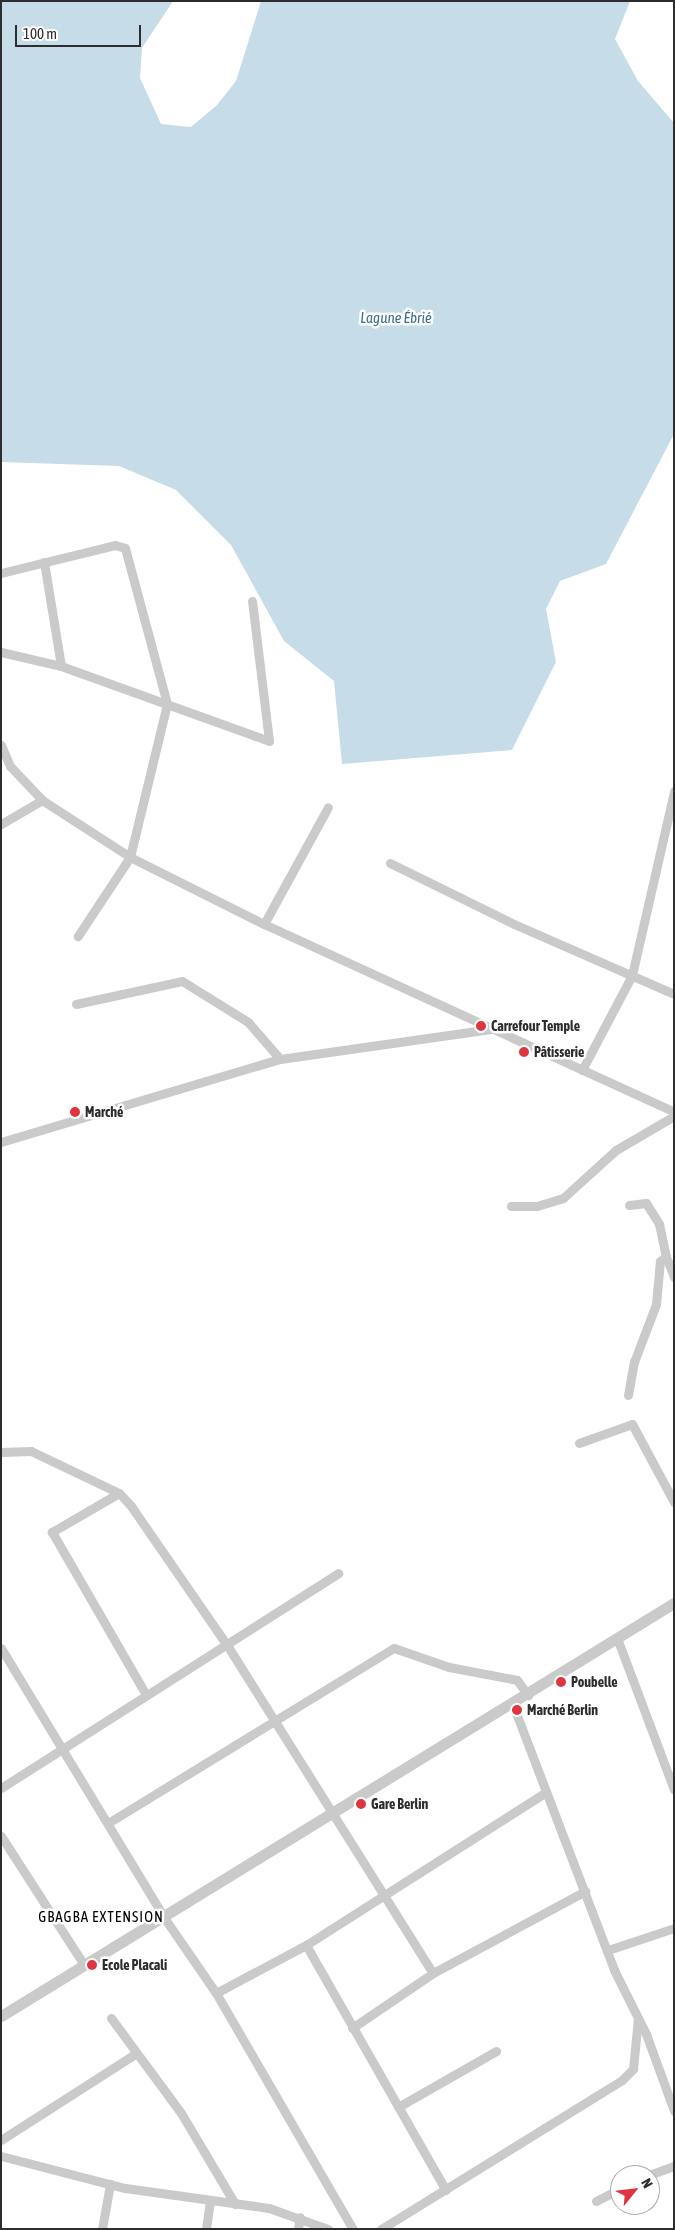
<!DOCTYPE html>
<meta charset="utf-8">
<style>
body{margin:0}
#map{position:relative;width:675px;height:2230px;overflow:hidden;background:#fff;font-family:"Asap Condensed",sans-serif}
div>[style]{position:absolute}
.water>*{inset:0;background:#c7dce9}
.minor>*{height:9px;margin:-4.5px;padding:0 4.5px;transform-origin:4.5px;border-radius:4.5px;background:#cacaca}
.tertiary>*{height:11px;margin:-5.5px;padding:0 5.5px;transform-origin:5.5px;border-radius:5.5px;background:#cacaca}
.dots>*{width:14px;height:14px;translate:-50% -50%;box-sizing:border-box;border:2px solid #fff;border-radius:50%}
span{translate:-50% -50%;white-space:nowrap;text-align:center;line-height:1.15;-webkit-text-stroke:5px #fff;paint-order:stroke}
.poi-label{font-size:14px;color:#2d2d2d;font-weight:700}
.left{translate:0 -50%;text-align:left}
.water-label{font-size:15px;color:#3e6d8b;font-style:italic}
.neighbourhood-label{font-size:15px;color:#000;letter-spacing:1px}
.frame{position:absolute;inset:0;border:2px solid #2d2d2d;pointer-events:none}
.north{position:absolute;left:610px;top:2165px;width:50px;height:50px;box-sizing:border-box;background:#fff;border:1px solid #ababab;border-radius:50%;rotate:61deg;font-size:14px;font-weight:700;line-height:20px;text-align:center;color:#2d2d2d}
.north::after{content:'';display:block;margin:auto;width:18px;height:22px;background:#de3540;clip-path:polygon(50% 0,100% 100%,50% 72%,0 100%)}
.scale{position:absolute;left:15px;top:25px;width:126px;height:22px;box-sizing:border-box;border:2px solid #2d2d2d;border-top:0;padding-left:6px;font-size:15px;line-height:18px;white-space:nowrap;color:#2d2d2d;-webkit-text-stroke:4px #fff;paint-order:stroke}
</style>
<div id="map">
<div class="water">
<div style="clip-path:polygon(1px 1px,173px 1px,142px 48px,140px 78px,161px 124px,191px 127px,217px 105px,236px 81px,261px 1px,630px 1px,615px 39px,638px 81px,674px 123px,674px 434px,606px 564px,560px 581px,546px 609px,556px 662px,512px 750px,342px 764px,334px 681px,284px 641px,231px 545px,176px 490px,119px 466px,1px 462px)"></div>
</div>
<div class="minor">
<div style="left:44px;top:562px;width:105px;rotate:80.7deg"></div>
<div style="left:1px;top:573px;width:117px;rotate:-13.8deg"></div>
<div style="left:115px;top:545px;width:10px;rotate:17deg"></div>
<div style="left:125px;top:548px;width:162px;rotate:74.9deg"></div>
<div style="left:167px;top:704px;width:157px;rotate:103.6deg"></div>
<div style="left:130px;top:857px;width:95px;rotate:123.4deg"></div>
<div style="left:1px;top:652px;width:62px;rotate:13.1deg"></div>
<div style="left:61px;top:666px;width:221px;rotate:19.8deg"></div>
<div style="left:269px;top:741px;width:141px;rotate:-96.9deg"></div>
<div style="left:1px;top:745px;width:23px;rotate:67deg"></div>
<div style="left:10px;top:766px;width:47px;rotate:46.7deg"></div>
<div style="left:42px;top:800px;width:105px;rotate:32.9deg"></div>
<div style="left:130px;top:857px;width:150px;rotate:26.6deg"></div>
<div style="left:264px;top:924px;width:451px;rotate:24.6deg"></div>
<div style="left:1px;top:824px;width:48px;rotate:-30.3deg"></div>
<div style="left:390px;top:863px;width:138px;rotate:26.2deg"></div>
<div style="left:514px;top:924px;width:175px;rotate:23.6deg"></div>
<div style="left:264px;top:924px;width:133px;rotate:-61.3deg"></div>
<div style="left:76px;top:1004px;width:108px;rotate:-12.2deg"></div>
<div style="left:182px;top:981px;width:78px;rotate:31.8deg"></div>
<div style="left:248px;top:1022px;width:49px;rotate:49.1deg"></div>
<div style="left:582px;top:1070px;width:107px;rotate:-62.2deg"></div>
<div style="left:632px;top:975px;width:189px;rotate:-77.1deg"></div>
<div style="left:1px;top:1142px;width:291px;rotate:-16.6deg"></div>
<div style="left:280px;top:1059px;width:213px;rotate:-8.1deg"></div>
<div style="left:629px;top:1205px;width:17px;rotate:-7deg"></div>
<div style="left:646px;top:1203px;width:25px;rotate:58deg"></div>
<div style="left:659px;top:1224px;width:34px;rotate:78deg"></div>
<div style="left:511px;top:1206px;width:26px"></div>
<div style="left:537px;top:1206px;width:27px;rotate:-17deg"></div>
<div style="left:563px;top:1198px;width:72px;rotate:-42.2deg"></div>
<div style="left:616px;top:1150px;width:67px;rotate:-30.4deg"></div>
<div style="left:628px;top:1395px;width:34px;rotate:-80deg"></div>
<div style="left:634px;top:1362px;width:62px;rotate:-69.2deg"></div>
<div style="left:656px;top:1304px;width:43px;rotate:-84.7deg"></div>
<div style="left:660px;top:1261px;width:7px;rotate:-34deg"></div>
<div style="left:666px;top:1257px;width:22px;rotate:68deg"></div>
<div style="left:579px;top:1443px;width:56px;rotate:-19.7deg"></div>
<div style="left:632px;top:1424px;width:89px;rotate:61.7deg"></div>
<div style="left:1px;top:1452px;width:30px;rotate:-2deg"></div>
<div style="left:31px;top:1451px;width:98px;rotate:25.5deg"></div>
<div style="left:119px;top:1493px;width:18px;rotate:47deg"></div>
<div style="left:131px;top:1506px;width:169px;rotate:55.4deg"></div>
<div style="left:227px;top:1645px;width:387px;rotate:57.9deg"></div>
<div style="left:119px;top:1493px;width:78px;rotate:149.8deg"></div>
<div style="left:52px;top:1532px;width:186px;rotate:60deg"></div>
<div style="left:617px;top:1638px;width:162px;rotate:69.4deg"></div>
<div style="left:1px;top:1648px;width:313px;rotate:58.8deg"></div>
<div style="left:163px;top:1916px;width:93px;rotate:55.5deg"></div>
<div style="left:216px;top:1993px;width:273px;rotate:59.9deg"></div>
<div style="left:513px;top:1705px;width:284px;rotate:69.1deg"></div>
<div style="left:614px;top:1970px;width:72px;rotate:63.4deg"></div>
<div style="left:646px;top:2034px;width:82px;rotate:70deg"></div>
<div style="left:1px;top:1788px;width:400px;rotate:-32.5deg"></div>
<div style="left:108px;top:1823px;width:335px;rotate:-31.5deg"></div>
<div style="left:394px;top:1648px;width:58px;rotate:19.1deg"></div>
<div style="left:449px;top:1667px;width:69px;rotate:10.8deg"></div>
<div style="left:517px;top:1680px;width:19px;rotate:54deg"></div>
<div style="left:1px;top:1836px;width:153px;rotate:57.2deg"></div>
<div style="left:306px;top:1945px;width:282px;rotate:60.3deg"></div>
<div style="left:608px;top:1950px;width:70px;rotate:-18.4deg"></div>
<div style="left:216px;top:1993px;width:102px;rotate:-28.1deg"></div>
<div style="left:306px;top:1945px;width:285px;rotate:-32.5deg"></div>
<div style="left:111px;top:2018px;width:118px;rotate:53.6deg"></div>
<div style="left:181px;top:2113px;width:106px;rotate:59.3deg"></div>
<div style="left:352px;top:2028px;width:98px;rotate:-34.2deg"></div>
<div style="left:433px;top:1973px;width:173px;rotate:-28.3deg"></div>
<div style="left:398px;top:2107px;width:113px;rotate:-29.7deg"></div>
<div style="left:1px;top:2140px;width:159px;rotate:-32.7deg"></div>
<div style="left:1px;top:2156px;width:128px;rotate:14.5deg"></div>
<div style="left:125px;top:2188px;width:145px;rotate:7.9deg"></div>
<div style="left:269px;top:2208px;width:63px;rotate:19.6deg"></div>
<div style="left:649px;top:2175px;width:27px;rotate:-20deg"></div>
<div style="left:596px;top:2201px;width:27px;rotate:-27deg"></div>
<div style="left:102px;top:2229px;width:46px;rotate:-79.9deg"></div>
<div style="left:206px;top:2229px;width:29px;rotate:-82deg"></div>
<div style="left:298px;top:2229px;width:12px;rotate:-81deg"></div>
<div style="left:381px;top:2229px;width:283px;rotate:-31.7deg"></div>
<div style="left:622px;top:2080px;width:16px;rotate:-45deg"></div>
<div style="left:633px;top:2069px;width:51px;rotate:-84.4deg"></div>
</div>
<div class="tertiary">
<div style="left:1px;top:2016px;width:790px;rotate:-31.54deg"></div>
</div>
<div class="dots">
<div style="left:481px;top:1026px;background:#de3540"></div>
<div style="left:524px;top:1052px;background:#de3540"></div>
<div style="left:75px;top:1112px;background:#de3540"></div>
<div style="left:561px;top:1682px;background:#de3540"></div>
<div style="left:517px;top:1710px;background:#de3540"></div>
<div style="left:361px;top:1804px;background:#de3540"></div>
<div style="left:92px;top:1965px;background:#de3540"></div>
</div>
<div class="poi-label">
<span class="left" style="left:491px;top:1026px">Carrefour Temple</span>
<span class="left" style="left:534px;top:1052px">Pâtisserie</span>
<span class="left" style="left:85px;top:1112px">Marché</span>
<span class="left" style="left:571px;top:1682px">Poubelle</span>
<span class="left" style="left:527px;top:1710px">Marché Berlin</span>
<span class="left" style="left:371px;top:1804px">Gare Berlin</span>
<span class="left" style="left:102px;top:1965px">Ecole Placali</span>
</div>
<div class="water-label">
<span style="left:396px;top:318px">Lagune Ébrié</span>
</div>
<div class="neighbourhood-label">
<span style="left:101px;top:1917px">GBAGBA EXTENSION</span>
</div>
<div class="frame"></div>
<div class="north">N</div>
<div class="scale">100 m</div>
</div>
